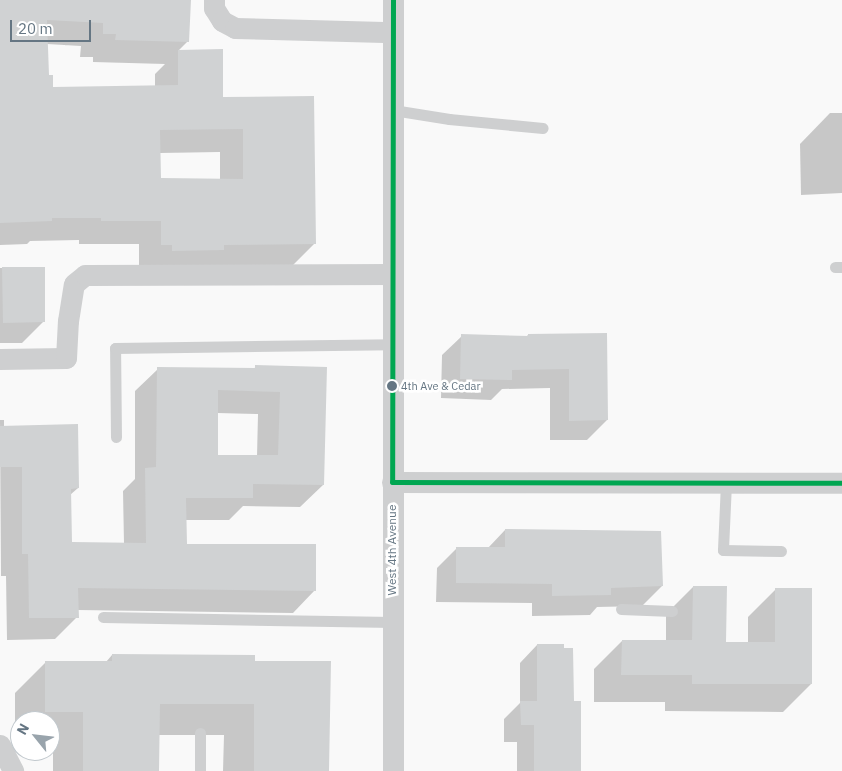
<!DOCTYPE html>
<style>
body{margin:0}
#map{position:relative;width:842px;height:771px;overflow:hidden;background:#f9f9f9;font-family:"IBM Plex Sans",sans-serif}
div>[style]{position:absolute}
.shadow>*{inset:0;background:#0003}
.building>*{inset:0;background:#d0d2d3}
.service>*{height:11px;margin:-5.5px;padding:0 5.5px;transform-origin:5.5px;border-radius:5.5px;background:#cecfd0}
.minor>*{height:21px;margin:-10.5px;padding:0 10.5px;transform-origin:10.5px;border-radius:10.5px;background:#cecfd0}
.bus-1>*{height:5px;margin:-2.5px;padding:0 2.5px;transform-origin:2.5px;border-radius:2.5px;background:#00a651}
.dots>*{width:14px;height:14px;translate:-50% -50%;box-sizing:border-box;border:2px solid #fff;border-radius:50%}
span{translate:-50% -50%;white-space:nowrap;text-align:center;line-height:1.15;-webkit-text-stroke:5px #fff;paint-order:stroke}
.bus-label{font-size:11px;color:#657683}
.left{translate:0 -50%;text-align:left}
.street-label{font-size:12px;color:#657683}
.north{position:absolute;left:10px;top:711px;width:50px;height:50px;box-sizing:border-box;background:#fff;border:1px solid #c1c8cd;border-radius:50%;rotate:299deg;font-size:14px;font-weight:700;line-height:20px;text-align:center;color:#657683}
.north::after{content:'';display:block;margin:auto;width:18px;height:22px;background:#99a4ac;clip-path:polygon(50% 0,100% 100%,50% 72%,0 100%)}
.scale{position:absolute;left:10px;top:20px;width:81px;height:22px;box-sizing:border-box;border:2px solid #657683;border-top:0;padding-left:6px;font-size:15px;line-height:18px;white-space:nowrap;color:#657683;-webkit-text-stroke:4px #fff;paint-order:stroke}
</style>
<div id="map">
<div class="shadow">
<div style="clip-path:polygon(evenodd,0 0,189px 0,188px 41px,178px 51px,222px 51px,222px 99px,313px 97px,315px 243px,292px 266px,139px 268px,139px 244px,79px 244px,79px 240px,30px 241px,27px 244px,0 245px,0 0,47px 44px,81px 46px,80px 57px,93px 57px,93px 62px,165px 64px,155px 74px,155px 87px,52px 88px,47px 76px,47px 44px,0 0,220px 152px,220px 180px,160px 181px,160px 153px,220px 152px)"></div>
<div style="clip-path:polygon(830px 113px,842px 113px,842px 193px,801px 195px,800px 144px)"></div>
<div style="clip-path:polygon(0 268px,43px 268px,44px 321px,22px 343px,0 343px)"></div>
<div style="clip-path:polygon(606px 334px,607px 420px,587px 440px,550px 440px,550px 388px,502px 389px,491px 400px,441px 398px,442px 355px,462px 336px,526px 337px,528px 335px)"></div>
<div style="clip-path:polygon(evenodd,256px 367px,326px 368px,323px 485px,300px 507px,243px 506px,229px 520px,185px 520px,185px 545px,315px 590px,293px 613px,77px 610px,77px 617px,55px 639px,7px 640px,6px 576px,1px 576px,0 420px,4px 420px,4px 427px,78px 488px,70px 495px,71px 543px,124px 544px,123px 491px,135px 479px,135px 391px,158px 369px,253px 369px,256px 367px,217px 413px,258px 414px,257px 456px,217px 456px,217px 413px)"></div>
<div style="clip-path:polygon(505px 530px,662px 586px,642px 606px,597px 607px,590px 615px,532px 616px,532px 603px,436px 602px,437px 568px,457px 548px,488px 548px)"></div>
<div style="clip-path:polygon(693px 587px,725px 643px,748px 643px,748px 617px,776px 589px,811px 684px,783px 712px,665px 711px,665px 702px,594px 702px,594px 669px,622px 641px,666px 641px,666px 614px)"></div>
<div style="clip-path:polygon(537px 645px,572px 702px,579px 771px,517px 771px,517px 742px,504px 742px,504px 719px,520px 703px,520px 663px)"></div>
<div style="clip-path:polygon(112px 655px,254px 662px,328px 771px,223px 771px,224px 735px,158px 735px,158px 771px,53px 771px,53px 742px,50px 742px,50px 721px,20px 721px,20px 742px,15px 742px,15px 693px,46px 662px,106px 662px)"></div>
</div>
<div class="building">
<div style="clip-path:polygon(evenodd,0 0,191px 0,189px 42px,115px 40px,116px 34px,103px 34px,103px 23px,47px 20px,49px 75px,53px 75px,53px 87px,178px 85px,178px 50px,223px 49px,223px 97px,314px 96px,316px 244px,224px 245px,224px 250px,172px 251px,172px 245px,161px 245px,161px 221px,101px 221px,101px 218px,52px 218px,52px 221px,0 223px,0 0,243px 129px,243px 179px,161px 178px,160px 130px,243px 129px)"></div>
<div style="clip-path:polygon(2px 267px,45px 267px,45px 322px,3px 323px)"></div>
<div style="clip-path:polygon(607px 333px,608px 420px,569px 421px,569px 369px,512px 370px,512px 380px,460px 379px,461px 334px,528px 336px,528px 334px)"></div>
<div style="clip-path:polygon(evenodd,255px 365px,327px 367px,324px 485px,253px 484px,253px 498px,186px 498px,187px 544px,316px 544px,316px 591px,78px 588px,79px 618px,29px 618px,28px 554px,22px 554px,22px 467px,0 467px,0 426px,78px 424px,79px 488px,71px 489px,72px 542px,146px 543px,145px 468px,156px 467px,157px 367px,255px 368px,255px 365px,218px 390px,280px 392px,278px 455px,218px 455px,218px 390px)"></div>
<div style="clip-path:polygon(505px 529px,661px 531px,663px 586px,611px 588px,611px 595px,552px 596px,552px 584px,456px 583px,456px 547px,505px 547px)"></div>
<div style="clip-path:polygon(693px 586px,727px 586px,726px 642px,775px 642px,775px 588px,812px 588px,812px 684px,692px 684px,692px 675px,621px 675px,622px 640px,692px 640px)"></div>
<div style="clip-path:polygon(537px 644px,564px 644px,564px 648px,573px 648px,574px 701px,581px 701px,581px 771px,534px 771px,534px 725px,521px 725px,520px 701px,537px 701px)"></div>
<div style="clip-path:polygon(112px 654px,255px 655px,255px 661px,331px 661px,329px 771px,254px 771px,254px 704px,160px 704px,159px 771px,83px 771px,83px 712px,45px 712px,45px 661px,112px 661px)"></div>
</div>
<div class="service">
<div style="left:393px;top:110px;width:57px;rotate:9.1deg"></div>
<div style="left:449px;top:119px;width:94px;rotate:5.5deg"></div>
<div style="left:835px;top:267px;width:7px"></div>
<div style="left:116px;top:437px;width:89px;rotate:-90.6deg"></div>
<div style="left:115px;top:348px;width:277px;rotate:-0.8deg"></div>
<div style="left:726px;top:483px;width:67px;rotate:92.6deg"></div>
<div style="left:723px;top:550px;width:58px;rotate:1deg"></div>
<div style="left:621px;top:609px;width:51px;rotate:2.2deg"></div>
<div style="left:103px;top:617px;width:290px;rotate:1deg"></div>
<div style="left:200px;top:771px;width:38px;rotate:-90deg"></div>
</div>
<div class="minor">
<div style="left:214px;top:0;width:8px;rotate:90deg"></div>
<div style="left:214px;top:8px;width:15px;rotate:58deg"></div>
<div style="left:222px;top:21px;width:15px;rotate:28deg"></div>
<div style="left:235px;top:28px;width:158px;rotate:1.5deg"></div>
<div style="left:0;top:359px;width:66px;rotate:-0.9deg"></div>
<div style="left:66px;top:358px;width:37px;rotate:-87deg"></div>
<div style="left:68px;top:321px;width:37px;rotate:-81deg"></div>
<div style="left:74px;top:284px;width:14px;rotate:-39deg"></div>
<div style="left:85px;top:275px;width:307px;rotate:-0.2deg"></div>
<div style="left:392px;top:482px;width:450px;rotate:0.1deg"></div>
<div style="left:0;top:745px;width:29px;rotate:63deg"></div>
<div style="left:393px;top:771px;width:771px;rotate:-90deg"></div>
</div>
<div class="bus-1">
<div style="left:393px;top:0;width:482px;rotate:90.1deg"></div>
<div style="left:392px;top:482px;width:450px;rotate:0.1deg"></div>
</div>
<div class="dots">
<div style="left:392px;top:386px;background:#657683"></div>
</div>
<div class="bus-label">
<span class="left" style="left:401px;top:386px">4th Ave &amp; Cedar</span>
</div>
<div class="street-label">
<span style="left:392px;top:550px;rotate:-90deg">West 4th Avenue</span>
</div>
<div class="north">N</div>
<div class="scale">20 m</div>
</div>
